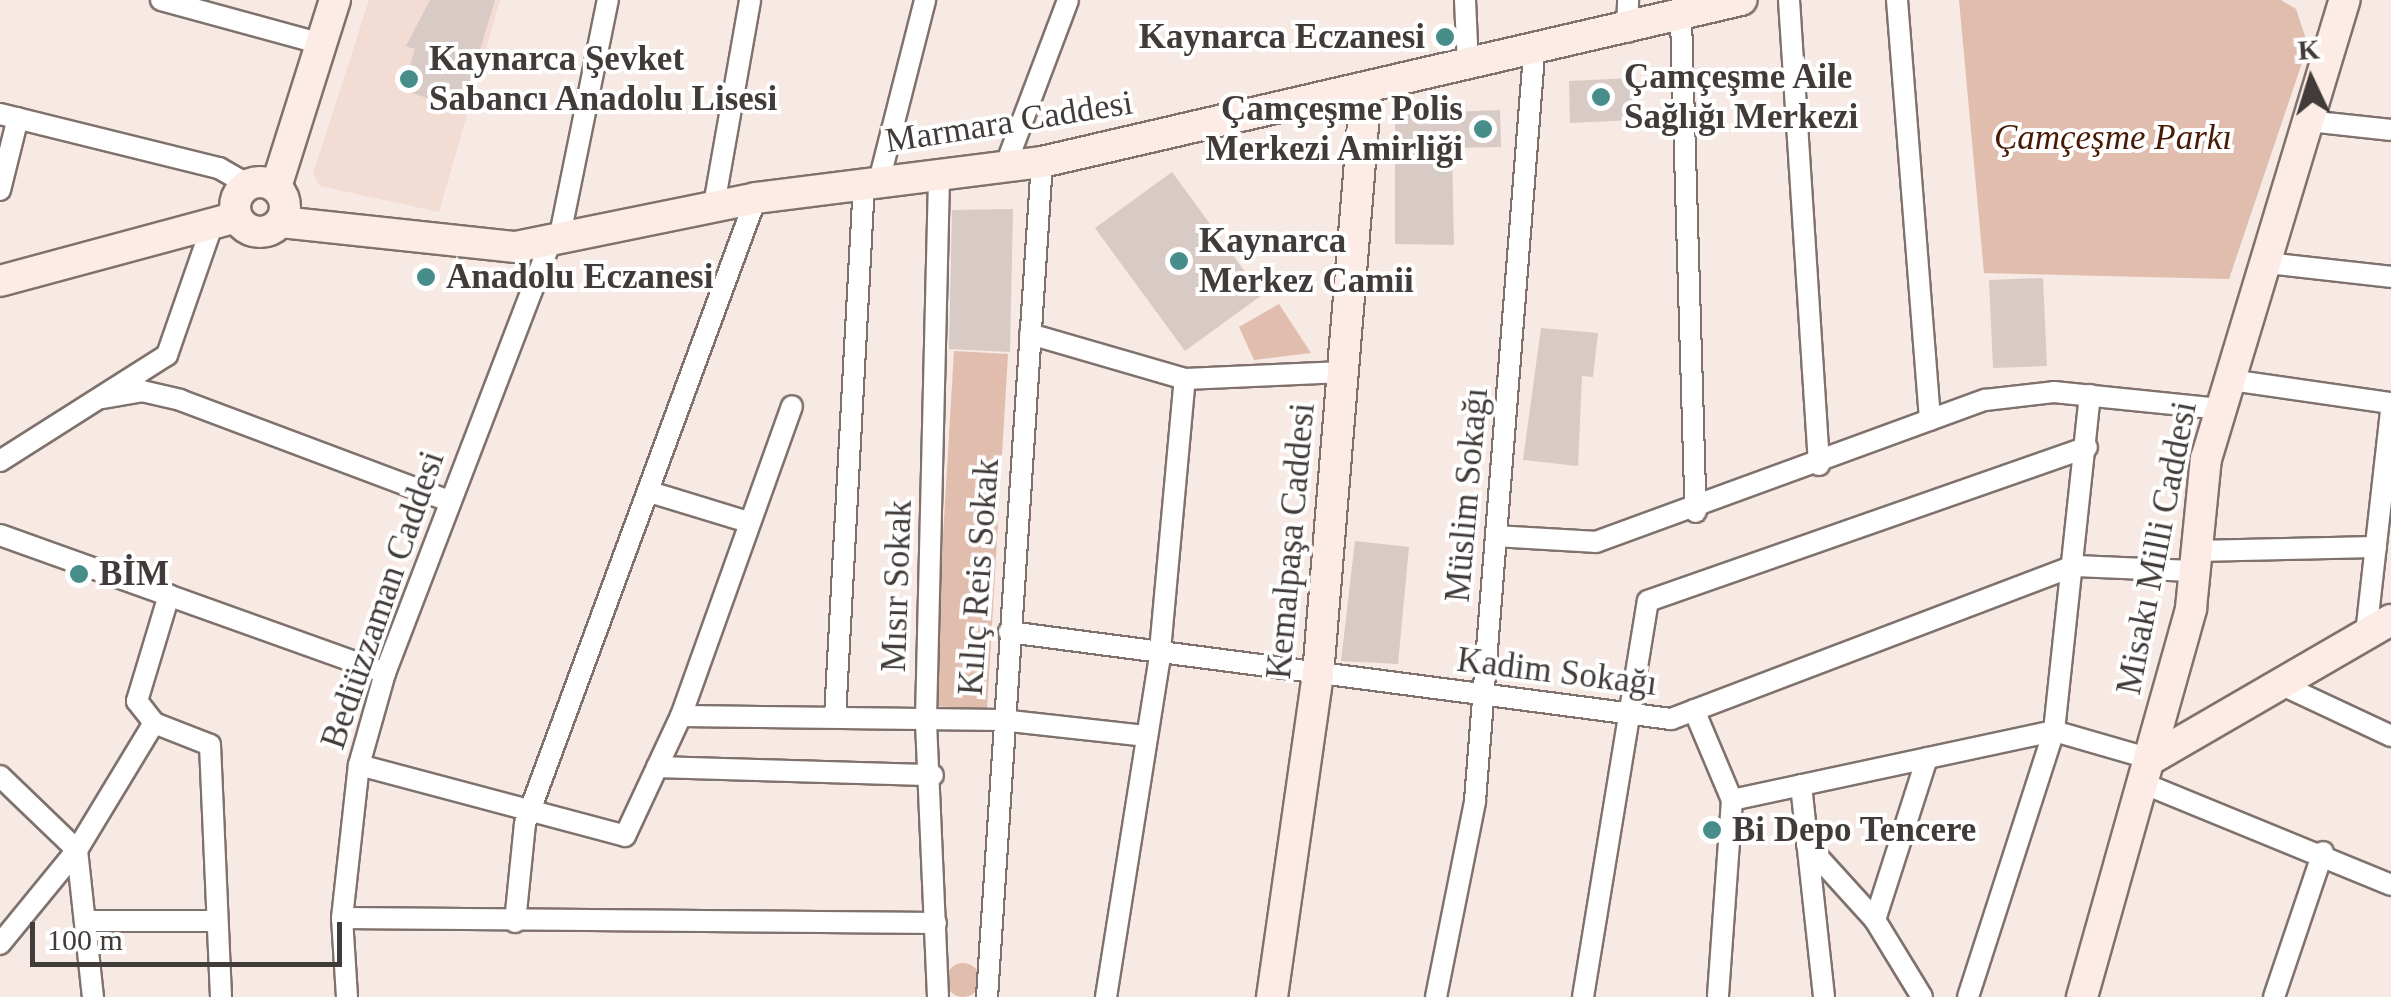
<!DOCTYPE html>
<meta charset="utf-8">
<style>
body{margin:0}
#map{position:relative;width:2391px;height:997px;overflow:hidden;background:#f7e9e3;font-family:"Times New Roman",serif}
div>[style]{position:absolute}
.built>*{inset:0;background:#f2dcd3}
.green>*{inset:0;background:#e1bdae}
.round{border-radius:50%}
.building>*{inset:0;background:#d8cac5}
.roads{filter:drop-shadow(2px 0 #7f726d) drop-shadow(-2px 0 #7f726d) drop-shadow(0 2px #7f726d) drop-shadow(0 -2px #7f726d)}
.street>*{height:20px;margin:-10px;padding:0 10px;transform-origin:10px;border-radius:10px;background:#fff}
.secondary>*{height:30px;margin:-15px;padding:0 15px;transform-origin:15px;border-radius:15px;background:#fdece6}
.secondary>.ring{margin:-15px;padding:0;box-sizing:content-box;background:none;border:30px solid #fdece6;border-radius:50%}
.dots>*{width:28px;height:28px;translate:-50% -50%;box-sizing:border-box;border:5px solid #fff;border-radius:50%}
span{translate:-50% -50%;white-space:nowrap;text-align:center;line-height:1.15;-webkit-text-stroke:8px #fff;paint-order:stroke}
.poi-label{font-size:35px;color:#413c39;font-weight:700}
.right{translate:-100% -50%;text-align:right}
.left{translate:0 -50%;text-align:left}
.street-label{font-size:35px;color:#413c39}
.park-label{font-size:35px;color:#481903;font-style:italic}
.north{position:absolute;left:2261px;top:30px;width:100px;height:100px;-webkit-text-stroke:8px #fff;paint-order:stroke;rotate:356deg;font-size:28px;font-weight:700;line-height:40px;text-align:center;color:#413c39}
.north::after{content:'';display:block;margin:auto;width:35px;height:45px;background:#413c39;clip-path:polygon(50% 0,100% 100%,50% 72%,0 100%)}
.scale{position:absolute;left:30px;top:922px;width:312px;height:45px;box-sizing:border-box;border:5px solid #413c39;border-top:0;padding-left:12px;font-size:30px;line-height:35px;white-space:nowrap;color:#413c39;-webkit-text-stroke:8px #fff;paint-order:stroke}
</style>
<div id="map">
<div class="built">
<div style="clip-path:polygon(369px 0,500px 0,439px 212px,320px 186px,313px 174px)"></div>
</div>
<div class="green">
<div style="clip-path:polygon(1959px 0,2281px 0,2296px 9px,2308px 45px,2229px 279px,1984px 273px)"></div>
<div style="clip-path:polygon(1279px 304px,1311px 353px,1254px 360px,1239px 327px)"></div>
<div style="clip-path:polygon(954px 351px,1008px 354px,987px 709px,933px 706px)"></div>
<div class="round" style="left:946px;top:963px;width:34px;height:34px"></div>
</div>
<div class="building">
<div style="clip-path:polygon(430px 0,495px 0,462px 109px,402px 90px,415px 49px,406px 46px)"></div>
<div style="clip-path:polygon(1632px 78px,1633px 120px,1570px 123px,1569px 81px)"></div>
<div style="clip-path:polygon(1450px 102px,1451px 112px,1500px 110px,1501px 147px,1452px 148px,1454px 245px,1395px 244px,1395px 110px)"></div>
<div style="clip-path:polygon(1172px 172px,1262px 295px,1185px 351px,1095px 228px)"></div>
<div style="clip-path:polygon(1013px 209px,1010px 352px,949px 349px,952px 210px)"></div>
<div style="clip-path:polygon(2043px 278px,2047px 366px,1993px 368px,1989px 280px)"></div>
<div style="clip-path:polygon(1541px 328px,1598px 333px,1593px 377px,1582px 376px,1578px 466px,1523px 460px)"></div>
<div style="clip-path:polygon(1355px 541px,1409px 547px,1398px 664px,1341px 661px)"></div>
</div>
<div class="roads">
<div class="street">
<div style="left:161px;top:0;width:167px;rotate:15.3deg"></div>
<div style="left:1465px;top:0;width:67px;rotate:87.4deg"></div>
<div style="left:1789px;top:0;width:466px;rotate:86.3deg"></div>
<div style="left:1897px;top:0;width:421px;rotate:85.5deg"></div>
<div style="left:1681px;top:19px;width:493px;rotate:88.3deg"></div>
<div style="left:1627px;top:32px;width:32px;rotate:-88deg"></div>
<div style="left:0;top:114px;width:226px;rotate:13.9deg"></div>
<div style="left:219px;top:168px;width:34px;rotate:30deg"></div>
<div style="left:2308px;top:121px;width:83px;rotate:6.2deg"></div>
<div style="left:1005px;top:167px;width:178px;rotate:-69.3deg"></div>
<div style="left:879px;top:181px;width:187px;rotate:-75.7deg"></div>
<div style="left:0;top:190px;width:74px;rotate:-76deg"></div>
<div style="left:714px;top:205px;width:208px;rotate:-80deg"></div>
<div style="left:560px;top:235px;width:240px;rotate:-78.5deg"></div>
<div style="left:2267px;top:263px;width:125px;rotate:6.4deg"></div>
<div style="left:1030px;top:334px;width:161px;rotate:16.2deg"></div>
<div style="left:1185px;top:379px;width:158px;rotate:-2.5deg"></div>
<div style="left:2231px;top:380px;width:162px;rotate:8.2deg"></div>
<div style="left:103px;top:398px;width:40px;rotate:-10deg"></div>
<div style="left:142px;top:391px;width:39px;rotate:13deg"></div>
<div style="left:180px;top:400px;width:287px;rotate:20.6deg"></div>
<div style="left:0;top:461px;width:198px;rotate:-32.4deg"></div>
<div style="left:167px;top:355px;width:140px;rotate:-70.8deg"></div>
<div style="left:650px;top:492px;width:102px;rotate:17deg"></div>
<div style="left:0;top:535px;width:409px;rotate:19.7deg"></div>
<div style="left:1496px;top:536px;width:100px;rotate:3.4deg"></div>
<div style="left:1596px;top:542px;width:414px;rotate:-20.1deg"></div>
<div style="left:1985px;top:400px;width:69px;rotate:-6.6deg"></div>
<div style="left:2054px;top:392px;width:169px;rotate:5.8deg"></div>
<div style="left:2195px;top:551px;width:181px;rotate:-1.3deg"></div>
<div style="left:169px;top:595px;width:111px;rotate:106.8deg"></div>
<div style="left:137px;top:701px;width:28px;rotate:52deg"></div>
<div style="left:154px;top:723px;width:60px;rotate:21.4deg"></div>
<div style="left:210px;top:745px;width:252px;rotate:87.5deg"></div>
<div style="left:1009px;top:632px;width:668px;rotate:7.49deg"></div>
<div style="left:1671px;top:719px;width:431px;rotate:-20.8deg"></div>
<div style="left:2074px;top:566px;width:120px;rotate:2.4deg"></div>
<div style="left:2366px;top:634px;width:225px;rotate:-83.6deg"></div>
<div style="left:2280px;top:684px;width:123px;rotate:25.1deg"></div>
<div style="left:1694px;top:710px;width:98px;rotate:67.1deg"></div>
<div style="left:1732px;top:800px;width:197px;rotate:94.1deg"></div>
<div style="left:681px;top:716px;width:320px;rotate:0.7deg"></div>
<div style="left:1001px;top:720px;width:147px;rotate:6.3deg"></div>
<div style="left:835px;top:717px;width:535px;rotate:-86.89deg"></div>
<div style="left:359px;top:765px;width:275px;rotate:14.9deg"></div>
<div style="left:625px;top:836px;width:132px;rotate:-65deg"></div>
<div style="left:681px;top:716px;width:329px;rotate:-70.3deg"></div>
<div style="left:657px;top:767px;width:276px;rotate:1.7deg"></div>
<div style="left:0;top:776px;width:107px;rotate:43.9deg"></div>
<div style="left:77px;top:850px;width:148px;rotate:83.8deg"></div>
<div style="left:2145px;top:784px;width:266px;rotate:22.3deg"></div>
<div style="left:1801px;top:785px;width:213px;rotate:83.8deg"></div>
<div style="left:1732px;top:800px;width:329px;rotate:-12.1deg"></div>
<div style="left:2054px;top:731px;width:101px;rotate:16.1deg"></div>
<div style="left:1807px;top:845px;width:101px;rotate:47.8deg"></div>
<div style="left:342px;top:918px;width:594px;rotate:0.48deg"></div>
<div style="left:88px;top:921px;width:126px"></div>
<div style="left:515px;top:922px;width:99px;rotate:-84.2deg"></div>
<div style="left:525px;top:824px;width:667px;rotate:-69.75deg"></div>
<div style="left:0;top:944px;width:122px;rotate:-50.7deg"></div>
<div style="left:77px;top:850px;width:149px;rotate:-58.8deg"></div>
<div style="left:347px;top:997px;width:79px;rotate:-93.6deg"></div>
<div style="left:342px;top:918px;width:154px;rotate:-83.7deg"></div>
<div style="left:359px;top:765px;width:96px;rotate:-74.2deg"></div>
<div style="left:385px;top:673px;width:465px;rotate:-69deg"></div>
<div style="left:938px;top:997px;width:279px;rotate:-92.5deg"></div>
<div style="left:926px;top:718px;width:541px;rotate:-88.62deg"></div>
<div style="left:987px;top:997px;width:837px;rotate:-86.23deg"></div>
<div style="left:1106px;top:997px;width:339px;rotate:-81deg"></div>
<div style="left:1159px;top:662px;width:284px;rotate:-84.8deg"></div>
<div style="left:1436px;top:997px;width:200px;rotate:-78.7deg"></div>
<div style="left:1475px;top:801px;width:749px;rotate:-85.48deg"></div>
<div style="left:1583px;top:997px;width:401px;rotate:-80.7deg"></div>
<div style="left:1648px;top:601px;width:465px;rotate:-19.3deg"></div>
<div style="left:1922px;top:997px;width:90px;rotate:-121.4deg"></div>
<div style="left:1875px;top:920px;width:170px;rotate:-72.2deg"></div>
<div style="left:1968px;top:997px;width:280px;rotate:-72.1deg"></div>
<div style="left:2054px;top:731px;width:338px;rotate:-83.9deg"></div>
<div style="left:2274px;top:997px;width:153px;rotate:-71.3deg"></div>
</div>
<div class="secondary">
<div class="ring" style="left:235px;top:182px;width:20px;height:20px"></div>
<div style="left:276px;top:187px;width:196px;rotate:-72.5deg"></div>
<div style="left:281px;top:222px;width:236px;rotate:6.1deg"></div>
<div style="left:516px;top:247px;width:245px;rotate:-11.5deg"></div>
<div style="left:756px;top:198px;width:288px;rotate:-7.2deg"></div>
<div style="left:1042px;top:162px;width:718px;rotate:-13.05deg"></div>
<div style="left:0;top:281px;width:245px;rotate:-15.1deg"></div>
<div style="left:2151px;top:759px;width:277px;rotate:-30.1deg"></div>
<div style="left:1272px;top:997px;width:325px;rotate:-81.9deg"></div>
<div style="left:1318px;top:675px;width:588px;rotate:-85.32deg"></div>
<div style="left:2082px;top:997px;width:404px;rotate:-74.3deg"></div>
<div style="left:2191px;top:608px;width:150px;rotate:-84.3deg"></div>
<div style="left:2206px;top:459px;width:480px;rotate:-73.2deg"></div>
</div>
</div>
<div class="dots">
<div style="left:1445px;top:37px;background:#478e8a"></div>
<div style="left:409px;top:79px;background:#478e8a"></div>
<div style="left:1601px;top:97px;background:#478e8a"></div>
<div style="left:1483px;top:129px;background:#478e8a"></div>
<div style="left:1179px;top:261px;background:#478e8a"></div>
<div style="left:426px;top:277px;background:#478e8a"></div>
<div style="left:79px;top:574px;background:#478e8a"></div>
<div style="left:1712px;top:830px;background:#478e8a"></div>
</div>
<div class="poi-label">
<span class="right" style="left:1425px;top:37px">Kaynarca Eczanesi</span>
<span class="left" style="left:429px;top:79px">Kaynarca Şevket<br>Sabancı Anadolu Lisesi</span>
<span class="left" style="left:1624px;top:97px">Çamçeşme Aile<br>Sağlığı Merkezi</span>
<span class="right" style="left:1463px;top:129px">Çamçeşme Polis<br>Merkezi Amirliği</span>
<span class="left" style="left:1199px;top:261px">Kaynarca<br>Merkez Camii</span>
<span class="left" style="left:446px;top:277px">Anadolu Eczanesi</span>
<span class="left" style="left:99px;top:574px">BİM</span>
<span class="left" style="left:1732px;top:830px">Bi Depo Tencere</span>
</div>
<div class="street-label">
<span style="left:1009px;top:122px;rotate:-9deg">Marmara Caddesi</span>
<span style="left:1467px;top:495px;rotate:-85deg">Müslim Sokağı</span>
<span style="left:1291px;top:541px;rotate:-85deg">Kemalpaşa Caddesi</span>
<span style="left:2157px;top:548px;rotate:-79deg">Misakı Milli Caddesi</span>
<span style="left:979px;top:577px;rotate:-86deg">Kılıç Reis Sokak</span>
<span style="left:897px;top:586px;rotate:-88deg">Mısır Sokak</span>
<span style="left:383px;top:600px;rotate:-71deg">Bediüzzaman Caddesi</span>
<span style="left:1557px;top:672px;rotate:7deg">Kadim Sokağı</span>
</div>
<div class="park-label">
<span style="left:2113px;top:138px">Çamçeşme Parkı</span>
</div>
<div class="north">K</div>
<div class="scale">100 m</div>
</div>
